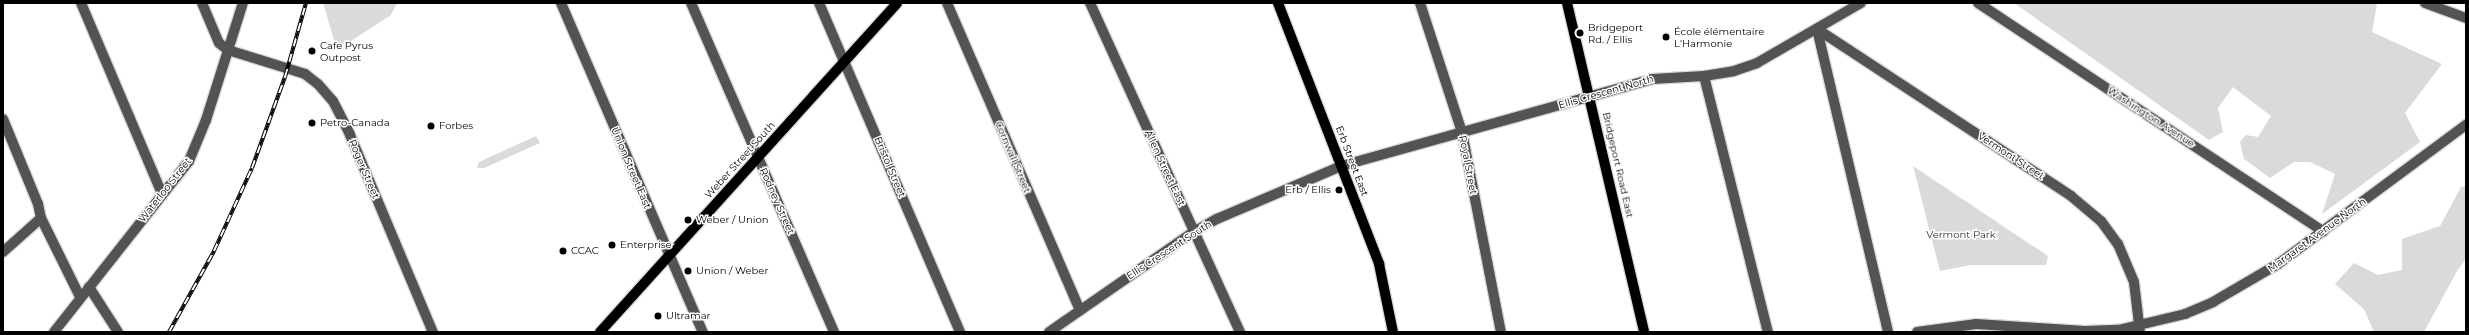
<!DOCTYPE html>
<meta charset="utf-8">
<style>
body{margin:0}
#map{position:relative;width:2469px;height:335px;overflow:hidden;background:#fff;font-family:Montserrat,sans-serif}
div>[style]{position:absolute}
.green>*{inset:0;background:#dadada}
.roads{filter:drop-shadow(1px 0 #dbdbdb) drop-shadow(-1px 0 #dbdbdb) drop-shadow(0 1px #dbdbdb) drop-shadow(0 -1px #dbdbdb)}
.minor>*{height:10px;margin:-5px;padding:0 5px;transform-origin:5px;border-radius:5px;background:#535353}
.major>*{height:10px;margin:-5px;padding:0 5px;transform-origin:5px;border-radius:5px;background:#000}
.rail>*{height:4px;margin-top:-2px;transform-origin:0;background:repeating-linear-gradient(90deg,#fff 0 8px,#000 0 16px);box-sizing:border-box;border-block:1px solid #000}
.dots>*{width:11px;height:11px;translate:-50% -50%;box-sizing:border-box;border:2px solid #fff;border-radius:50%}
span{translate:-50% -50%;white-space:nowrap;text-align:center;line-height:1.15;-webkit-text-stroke:3px #fff;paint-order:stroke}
.poi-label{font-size:10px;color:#000}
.left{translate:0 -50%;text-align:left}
.right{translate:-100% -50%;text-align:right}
.street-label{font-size:10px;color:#000}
.park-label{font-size:10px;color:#313131}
.frame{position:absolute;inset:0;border:4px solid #000;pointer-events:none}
</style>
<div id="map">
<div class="green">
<div style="clip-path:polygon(323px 3px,397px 3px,391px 15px,337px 50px)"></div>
<div style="clip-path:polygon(2014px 3px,2377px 3px,2372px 32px,2442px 64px,2405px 113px,2420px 142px,2322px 214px,2335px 174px,2310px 162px,2294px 162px,2270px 178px,2244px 159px,2240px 142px,2246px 135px,2258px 137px,2271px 116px,2233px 87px,2218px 108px,2223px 132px,2209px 140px)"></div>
<div style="clip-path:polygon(536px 136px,540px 143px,484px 168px,477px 168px,479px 162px)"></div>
<div style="clip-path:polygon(1913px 166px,2048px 256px,2046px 265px,1971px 265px,1940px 271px)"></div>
<div style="clip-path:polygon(2466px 186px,2466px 259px,2457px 271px,2424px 332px,2374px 332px,2364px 309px,2335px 284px,2354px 263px,2378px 275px,2402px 270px,2402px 239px,2440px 226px,2461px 187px)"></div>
</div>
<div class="roads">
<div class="minor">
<div style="left:81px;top:3px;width:207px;rotate:67deg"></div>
<div style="left:202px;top:3px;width:43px;rotate:67deg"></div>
<div style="left:219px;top:43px;width:11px;rotate:38deg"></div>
<div style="left:228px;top:50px;width:81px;rotate:17.3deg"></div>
<div style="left:305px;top:74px;width:16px;rotate:38deg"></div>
<div style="left:318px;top:84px;width:23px;rotate:49deg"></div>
<div style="left:333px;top:101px;width:38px;rotate:63deg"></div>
<div style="left:350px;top:135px;width:214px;rotate:67.2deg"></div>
<div style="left:561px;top:3px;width:358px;rotate:66.7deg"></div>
<div style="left:691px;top:3px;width:359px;rotate:66.5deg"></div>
<div style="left:819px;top:3px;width:358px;rotate:66.8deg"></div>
<div style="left:947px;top:3px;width:335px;rotate:66.6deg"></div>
<div style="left:1090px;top:3px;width:362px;rotate:65.5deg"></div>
<div style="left:1420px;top:3px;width:136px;rotate:72deg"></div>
<div style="left:1462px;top:132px;width:204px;rotate:79deg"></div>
<div style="left:1978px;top:3px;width:414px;rotate:33.5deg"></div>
<div style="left:2425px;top:3px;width:44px;rotate:20.1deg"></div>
<div style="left:1817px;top:29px;width:304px;rotate:33.3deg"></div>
<div style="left:2071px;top:196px;width:39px;rotate:40deg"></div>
<div style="left:2101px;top:221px;width:29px;rotate:54deg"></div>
<div style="left:2118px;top:244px;width:41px;rotate:67.2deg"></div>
<div style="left:2134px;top:282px;width:50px;rotate:83.2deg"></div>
<div style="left:1817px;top:29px;width:311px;rotate:76.8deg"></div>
<div style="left:1704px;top:76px;width:264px;rotate:76deg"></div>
<div style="left:3px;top:119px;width:92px;rotate:67.6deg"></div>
<div style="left:38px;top:204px;width:14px;rotate:78deg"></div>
<div style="left:41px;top:218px;width:88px;rotate:63.7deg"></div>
<div style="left:3px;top:252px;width:51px;rotate:-41.8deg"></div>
<div style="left:89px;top:287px;width:54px;rotate:57.2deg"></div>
<div style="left:54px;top:332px;width:218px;rotate:-51.7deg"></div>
<div style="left:189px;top:161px;width:44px;rotate:-67.5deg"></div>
<div style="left:206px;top:120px;width:123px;rotate:-72.5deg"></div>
<div style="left:1049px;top:332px;width:178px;rotate:-34.7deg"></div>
<div style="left:1195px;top:231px;width:25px;rotate:-29deg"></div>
<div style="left:1217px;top:219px;width:135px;rotate:-23.1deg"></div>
<div style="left:1341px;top:166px;width:323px;rotate:-15.6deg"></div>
<div style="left:1652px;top:79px;width:52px;rotate:-3.3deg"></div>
<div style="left:1704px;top:76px;width:30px;rotate:-9deg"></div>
<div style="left:1734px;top:71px;width:24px;rotate:-19deg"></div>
<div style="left:1757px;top:63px;width:120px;rotate:-30deg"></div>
<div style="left:1917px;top:332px;width:60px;rotate:-7.7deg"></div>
<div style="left:1976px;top:324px;width:109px;rotate:3.7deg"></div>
<div style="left:2085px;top:331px;width:33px;rotate:-2deg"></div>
<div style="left:2118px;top:330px;width:69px;rotate:-13.4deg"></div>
<div style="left:2185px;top:314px;width:30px;rotate:-23deg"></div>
<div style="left:2213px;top:302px;width:75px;rotate:-30.3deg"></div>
<div style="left:2278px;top:264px;width:234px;rotate:-36.5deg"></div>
</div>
<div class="major">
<div style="left:1278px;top:3px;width:280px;rotate:68.8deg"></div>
<div style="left:1379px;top:264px;width:69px;rotate:78.4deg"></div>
<div style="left:1567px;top:3px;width:338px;rotate:76.8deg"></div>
<div style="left:600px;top:332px;width:443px;rotate:-47.9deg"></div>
</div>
</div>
<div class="rail">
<div style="left:169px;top:332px;width:93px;rotate:-60.9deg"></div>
<div style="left:214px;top:251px;width:91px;rotate:-65.4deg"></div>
<div style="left:252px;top:168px;width:97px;rotate:-70.1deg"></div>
<div style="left:285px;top:77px;width:77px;rotate:-74.2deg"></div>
</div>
<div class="dots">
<div style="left:1580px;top:33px;background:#000"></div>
<div style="left:1666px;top:37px;background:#000"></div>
<div style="left:312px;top:51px;background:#000"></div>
<div style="left:312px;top:123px;background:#000"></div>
<div style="left:431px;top:126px;background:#000"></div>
<div style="left:1339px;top:190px;background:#000"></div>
<div style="left:688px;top:220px;background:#000"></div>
<div style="left:612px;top:245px;background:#000"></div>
<div style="left:563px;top:251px;background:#000"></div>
<div style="left:688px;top:271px;background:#000"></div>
<div style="left:658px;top:316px;background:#000"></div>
</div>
<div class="poi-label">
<span class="left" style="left:1588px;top:33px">Bridgeport<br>Rd. / Ellis</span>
<span class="left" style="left:1674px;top:37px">École élémentaire<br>L'Harmonie</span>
<span class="left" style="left:320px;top:51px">Cafe Pyrus<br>Outpost</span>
<span class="left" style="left:320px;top:123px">Petro-Canada</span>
<span class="left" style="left:439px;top:126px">Forbes</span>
<span class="right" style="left:1331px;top:190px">Erb / Ellis</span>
<span class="left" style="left:696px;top:220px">Weber / Union</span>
<span class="left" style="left:620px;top:245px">Enterprise</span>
<span class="left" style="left:571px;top:251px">CCAC</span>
<span class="left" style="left:696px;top:271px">Union / Weber</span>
<span class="left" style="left:666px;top:316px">Ultramar</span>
</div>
<div class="street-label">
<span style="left:1606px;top:92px;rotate:-16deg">Ellis Crescent North</span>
<span style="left:2151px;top:117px;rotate:33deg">Washington Avenue</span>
<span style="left:2011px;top:156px;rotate:33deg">Vermont Street</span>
<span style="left:1013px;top:157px;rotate:67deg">Cornwall Street</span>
<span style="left:740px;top:160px;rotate:-48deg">Weber Street South</span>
<span style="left:1352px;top:161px;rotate:69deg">Erb Street East</span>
<span style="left:1468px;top:165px;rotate:79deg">Royal Street</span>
<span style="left:1618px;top:165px;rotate:77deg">Bridgeport Road East</span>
<span style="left:890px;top:167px;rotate:67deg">Bristol Street</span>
<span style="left:631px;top:168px;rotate:67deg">Union Street East</span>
<span style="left:1165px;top:168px;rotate:65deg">Allen Street East</span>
<span style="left:364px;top:169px;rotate:67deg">Roger Street</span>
<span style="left:165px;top:190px;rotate:-52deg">Waterloo Street</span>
<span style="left:777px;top:201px;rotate:66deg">Rodney Street</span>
<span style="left:2317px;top:235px;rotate:-36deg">Margaret Avenue North</span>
<span style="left:1169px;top:250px;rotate:-33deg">Ellis Crescent South</span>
</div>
<div class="park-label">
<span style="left:1961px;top:235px">Vermont Park</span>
</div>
<div class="frame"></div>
</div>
